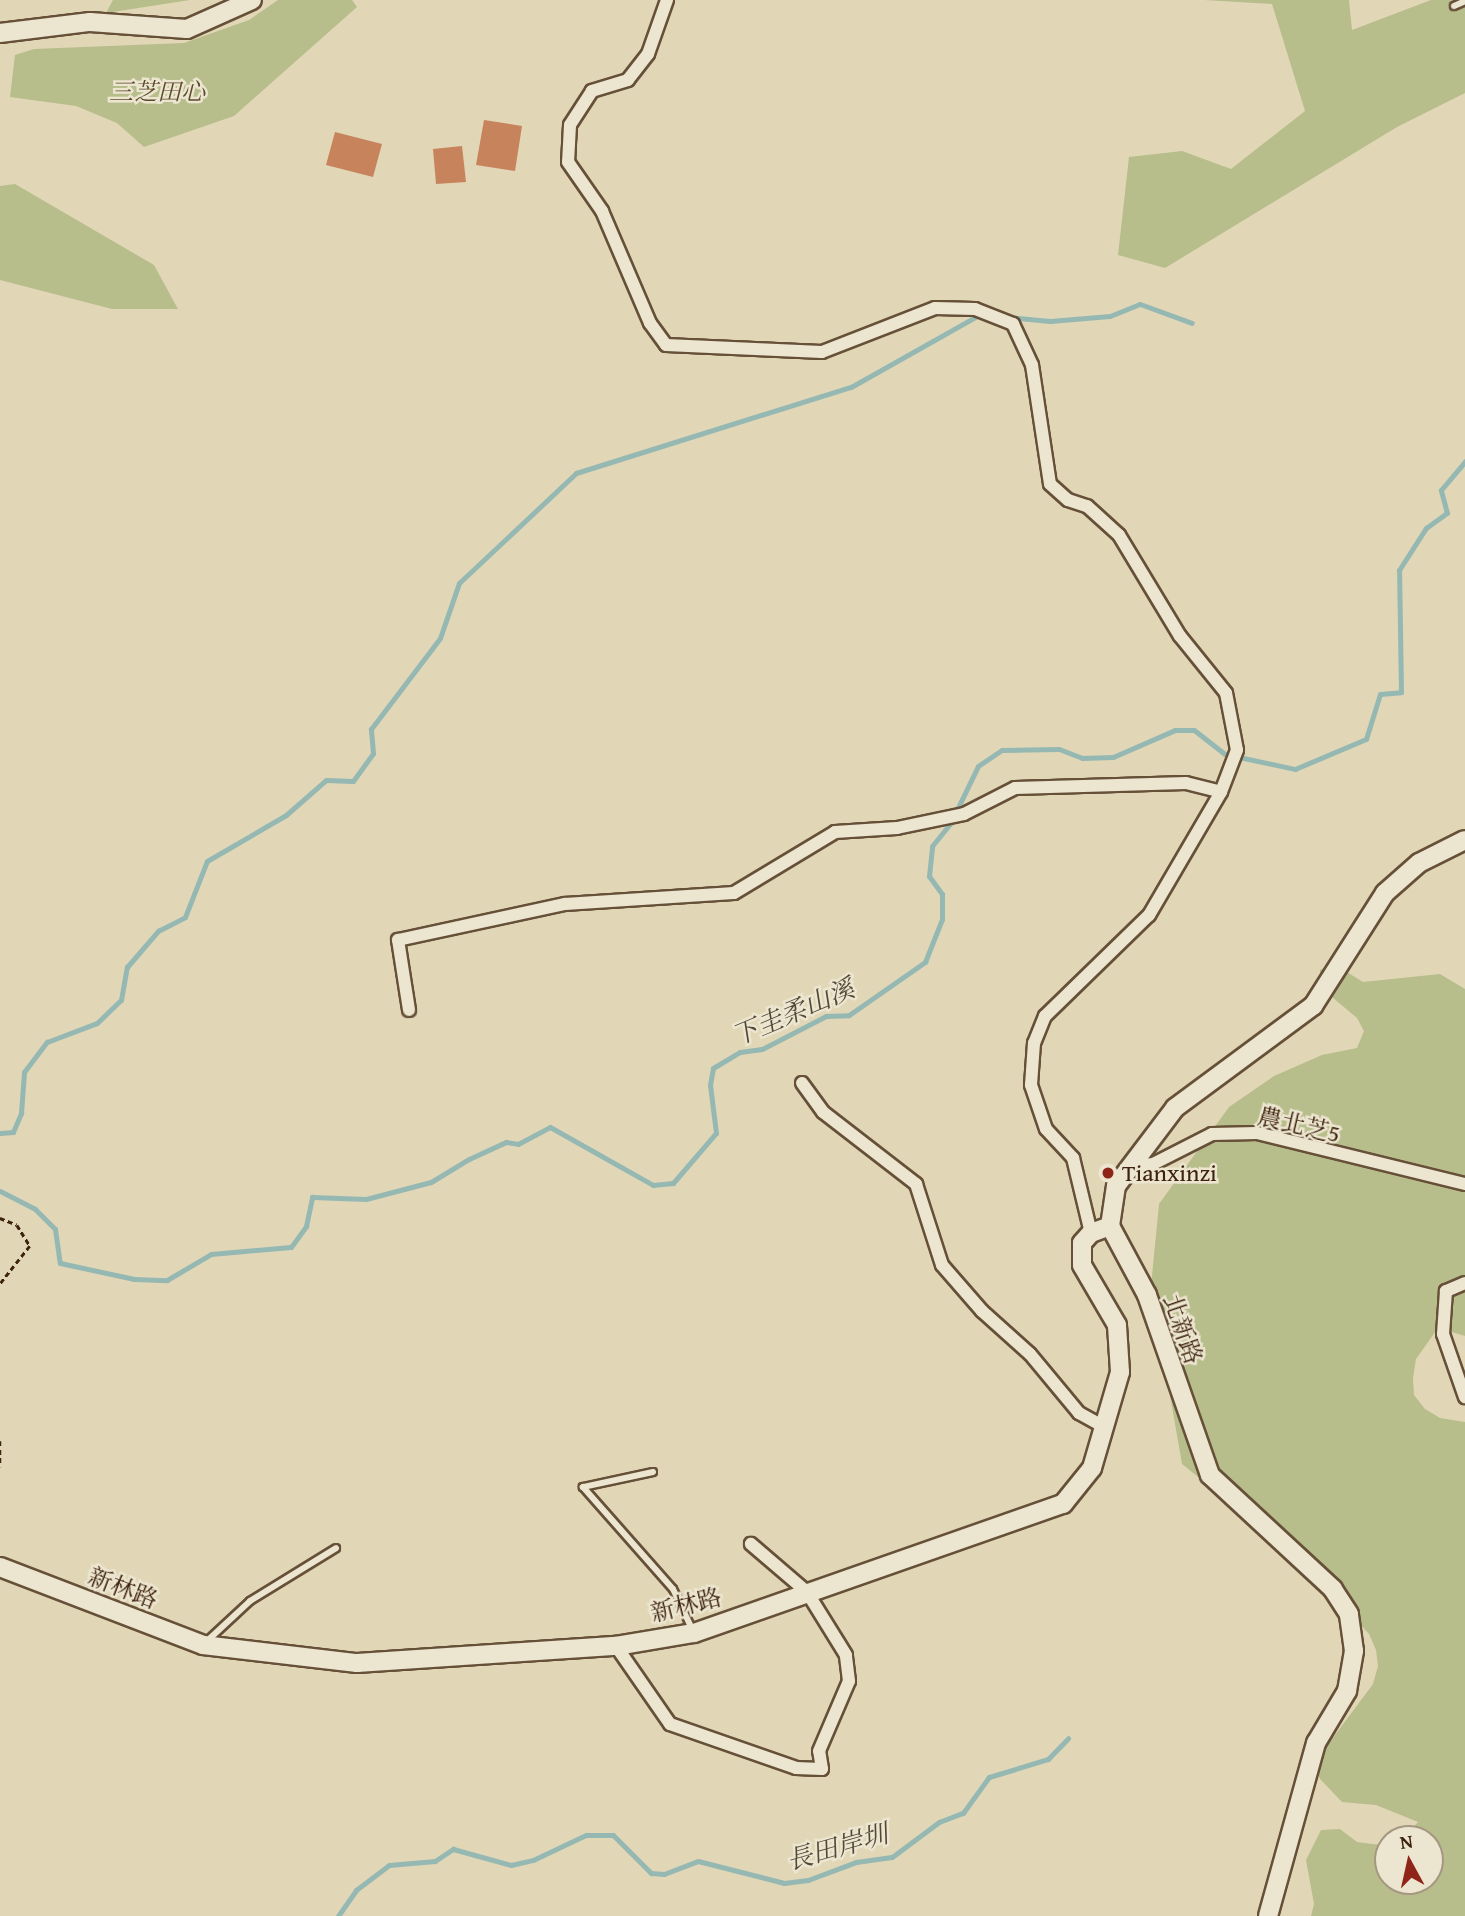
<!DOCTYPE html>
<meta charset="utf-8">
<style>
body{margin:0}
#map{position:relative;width:1465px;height:1916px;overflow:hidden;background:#e1d7b7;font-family:"Gentium Book Plus","Noto Serif TC",serif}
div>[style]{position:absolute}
.green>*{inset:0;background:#b7bd8b}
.stream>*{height:5px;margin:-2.5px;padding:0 2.5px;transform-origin:2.5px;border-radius:2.5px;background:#95b8b3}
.building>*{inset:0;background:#c7835c}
.path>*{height:2.5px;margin-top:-1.25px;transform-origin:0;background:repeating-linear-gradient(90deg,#3d230d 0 5px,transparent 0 8.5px)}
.roads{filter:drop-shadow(2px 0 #665038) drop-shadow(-2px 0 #665038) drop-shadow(0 2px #665038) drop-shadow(0 -2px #665038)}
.lane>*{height:6px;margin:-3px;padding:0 3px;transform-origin:3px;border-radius:3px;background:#ece5d0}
.street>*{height:12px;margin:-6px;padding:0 6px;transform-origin:6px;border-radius:6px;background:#ece5d0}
.secondary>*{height:18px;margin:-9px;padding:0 9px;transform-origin:9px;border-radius:9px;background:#ece5d0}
.dots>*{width:19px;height:19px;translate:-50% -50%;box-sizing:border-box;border:4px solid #ece5d0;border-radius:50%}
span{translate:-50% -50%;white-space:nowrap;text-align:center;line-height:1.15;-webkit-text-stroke:5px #ece5d0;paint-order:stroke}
.park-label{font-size:24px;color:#5c4a2c;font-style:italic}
.street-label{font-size:24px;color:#3d230d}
.poi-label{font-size:24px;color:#3d230d}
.left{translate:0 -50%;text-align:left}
.water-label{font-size:26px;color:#534836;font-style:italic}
.north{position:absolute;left:1374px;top:1825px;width:70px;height:70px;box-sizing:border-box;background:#ece5d0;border:2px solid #a69782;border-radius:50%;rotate:352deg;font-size:19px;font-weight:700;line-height:28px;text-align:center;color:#3d230d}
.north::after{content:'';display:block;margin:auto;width:24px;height:32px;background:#8f2418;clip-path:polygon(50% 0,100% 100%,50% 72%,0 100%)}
</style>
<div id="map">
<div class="green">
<div style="clip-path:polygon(113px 0,190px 0,106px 13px)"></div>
<div style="clip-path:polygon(278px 0,352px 0,357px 7px,234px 116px,144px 147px,117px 123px,76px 106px,10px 97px,15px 55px,34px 49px,184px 43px,249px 20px)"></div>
<div style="clip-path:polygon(1204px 0,1349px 0,1352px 30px,1431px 0,1465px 0,1465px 93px,1397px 127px,1165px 268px,1118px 255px,1129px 157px,1182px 151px,1231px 169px,1305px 111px,1272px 4px)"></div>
<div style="clip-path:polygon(15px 184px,154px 265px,178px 309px,112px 309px,0 280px,0 186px)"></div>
<div style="clip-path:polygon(1334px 964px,1363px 982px,1440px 974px,1465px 989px,1465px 1336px,1438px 1328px,1416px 1359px,1413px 1378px,1414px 1395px,1425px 1409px,1440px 1418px,1465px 1422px,1465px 1916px,1311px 1916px,1314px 1904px,1306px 1860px,1321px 1830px,1340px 1829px,1357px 1842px,1388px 1846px,1388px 1881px,1430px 1881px,1430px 1839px,1403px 1839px,1418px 1822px,1376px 1805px,1342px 1802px,1320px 1779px,1314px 1763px,1373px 1684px,1378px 1666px,1376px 1650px,1369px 1634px,1251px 1507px,1208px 1485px,1182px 1464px,1151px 1286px,1159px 1204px,1229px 1107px,1274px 1076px,1322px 1055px,1357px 1048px,1364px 1031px,1357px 1018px,1320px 987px,1320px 970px)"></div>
</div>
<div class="stream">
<div style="left:1009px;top:317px;width:41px;rotate:5.6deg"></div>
<div style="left:1050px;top:321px;width:60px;rotate:-4.8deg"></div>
<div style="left:1110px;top:316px;width:32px;rotate:-22deg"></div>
<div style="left:1140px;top:304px;width:55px;rotate:20.1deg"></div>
<div style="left:0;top:1133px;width:13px;rotate:-4deg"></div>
<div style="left:13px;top:1132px;width:21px;rotate:-67deg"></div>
<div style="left:21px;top:1113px;width:41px;rotate:-85.8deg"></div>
<div style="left:24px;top:1072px;width:38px;rotate:-53deg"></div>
<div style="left:47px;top:1042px;width:53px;rotate:-20.8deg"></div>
<div style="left:97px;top:1023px;width:33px;rotate:-44deg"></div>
<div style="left:121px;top:1000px;width:34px;rotate:-80deg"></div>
<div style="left:127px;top:967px;width:48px;rotate:-49.3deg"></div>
<div style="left:158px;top:931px;width:30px;rotate:-27deg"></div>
<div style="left:185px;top:917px;width:60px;rotate:-68.6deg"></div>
<div style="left:207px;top:861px;width:91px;rotate:-30.2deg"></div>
<div style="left:286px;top:815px;width:53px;rotate:-41.2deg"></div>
<div style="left:326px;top:780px;width:27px;rotate:2deg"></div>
<div style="left:353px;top:781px;width:34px;rotate:-54deg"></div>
<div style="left:373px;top:753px;width:24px;rotate:-95deg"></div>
<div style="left:371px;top:729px;width:114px;rotate:-52.8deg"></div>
<div style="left:440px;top:638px;width:58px;rotate:-70.9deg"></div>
<div style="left:459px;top:583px;width:161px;rotate:-43.2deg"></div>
<div style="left:576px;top:473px;width:288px;rotate:-17.4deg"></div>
<div style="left:851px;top:387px;width:147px;rotate:-29.4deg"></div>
<div style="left:0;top:1191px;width:39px;rotate:27deg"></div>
<div style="left:35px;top:1209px;width:28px;rotate:45deg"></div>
<div style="left:55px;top:1229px;width:34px;rotate:82deg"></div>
<div style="left:60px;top:1263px;width:76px;rotate:12.2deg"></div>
<div style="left:134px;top:1279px;width:33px;rotate:2deg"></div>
<div style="left:167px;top:1280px;width:51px;rotate:-30.6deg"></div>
<div style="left:211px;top:1254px;width:80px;rotate:-5deg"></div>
<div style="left:291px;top:1247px;width:26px;rotate:-54deg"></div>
<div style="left:306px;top:1226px;width:30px;rotate:-78deg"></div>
<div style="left:312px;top:1197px;width:54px;rotate:2.1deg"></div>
<div style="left:366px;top:1199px;width:67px;rotate:-14.7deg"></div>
<div style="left:431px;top:1182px;width:44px;rotate:-31.2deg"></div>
<div style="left:469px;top:1159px;width:41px;rotate:-24.7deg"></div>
<div style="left:506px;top:1142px;width:12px;rotate:9deg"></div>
<div style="left:518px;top:1144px;width:36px;rotate:-28deg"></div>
<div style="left:550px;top:1127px;width:118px;rotate:29.4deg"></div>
<div style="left:653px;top:1185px;width:20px;rotate:-6deg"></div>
<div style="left:673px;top:1183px;width:66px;rotate:-49.3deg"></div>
<div style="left:716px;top:1133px;width:48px;rotate:-97.1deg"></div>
<div style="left:710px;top:1085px;width:17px;rotate:-80deg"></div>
<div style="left:713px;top:1068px;width:31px;rotate:-31deg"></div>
<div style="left:740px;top:1052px;width:22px;rotate:-8deg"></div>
<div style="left:762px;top:1049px;width:72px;rotate:-27.3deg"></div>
<div style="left:826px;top:1016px;width:23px;rotate:-2deg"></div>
<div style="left:849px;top:1015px;width:93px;rotate:-34.9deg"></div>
<div style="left:925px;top:962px;width:46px;rotate:-68.4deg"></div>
<div style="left:942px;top:919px;width:25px;rotate:-90deg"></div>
<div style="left:942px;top:894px;width:22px;rotate:-126deg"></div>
<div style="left:929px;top:876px;width:30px;rotate:-84deg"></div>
<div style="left:932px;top:846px;width:28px;rotate:-51deg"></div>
<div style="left:950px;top:824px;width:64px;rotate:-64.2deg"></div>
<div style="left:978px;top:766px;width:29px;rotate:-34deg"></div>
<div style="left:1002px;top:750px;width:57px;rotate:-1deg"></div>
<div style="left:1059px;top:749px;width:25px;rotate:21deg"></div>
<div style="left:1082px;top:758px;width:31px;rotate:-2deg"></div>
<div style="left:1113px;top:757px;width:68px;rotate:-23.5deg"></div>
<div style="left:1175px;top:730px;width:19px"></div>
<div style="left:1194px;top:730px;width:39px;rotate:38deg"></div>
<div style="left:1225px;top:754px;width:72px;rotate:12.1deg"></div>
<div style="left:1295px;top:769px;width:77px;rotate:-22.9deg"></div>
<div style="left:1366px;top:739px;width:47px;rotate:-72.7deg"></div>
<div style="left:1380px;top:694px;width:21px;rotate:-5deg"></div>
<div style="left:1401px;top:692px;width:122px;rotate:-90.9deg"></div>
<div style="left:1399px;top:570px;width:50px;rotate:-57.3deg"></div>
<div style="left:1426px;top:528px;width:26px;rotate:-36deg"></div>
<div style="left:1447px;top:513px;width:24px;rotate:-105deg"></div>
<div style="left:1441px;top:490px;width:38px;rotate:-50deg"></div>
<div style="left:338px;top:1916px;width:32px;rotate:-55deg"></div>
<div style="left:356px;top:1890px;width:41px;rotate:-37.1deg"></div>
<div style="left:389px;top:1865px;width:46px;rotate:-5deg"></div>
<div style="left:435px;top:1861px;width:22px;rotate:-34deg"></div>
<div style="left:453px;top:1849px;width:60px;rotate:15.4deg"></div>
<div style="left:511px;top:1865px;width:23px;rotate:-13deg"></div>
<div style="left:533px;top:1860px;width:59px;rotate:-25.3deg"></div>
<div style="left:586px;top:1835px;width:27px"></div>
<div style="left:613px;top:1835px;width:54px;rotate:45deg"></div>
<div style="left:651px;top:1873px;width:13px;rotate:4deg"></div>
<div style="left:664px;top:1874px;width:36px;rotate:-21deg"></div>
<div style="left:698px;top:1861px;width:89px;rotate:14.3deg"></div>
<div style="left:784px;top:1883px;width:24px;rotate:-7deg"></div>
<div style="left:808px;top:1880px;width:51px;rotate:-20.6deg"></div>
<div style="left:856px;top:1862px;width:36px;rotate:-8deg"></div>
<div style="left:892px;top:1857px;width:59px;rotate:-36.7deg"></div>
<div style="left:939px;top:1822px;width:26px;rotate:-21deg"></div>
<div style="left:963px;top:1813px;width:44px;rotate:-54.2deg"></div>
<div style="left:989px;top:1777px;width:62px;rotate:-17deg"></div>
<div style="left:1048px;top:1759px;width:29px;rotate:-46deg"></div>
</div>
<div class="building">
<div style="clip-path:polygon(484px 120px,522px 126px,515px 171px,476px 165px)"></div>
<div style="clip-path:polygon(335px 132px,382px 144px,373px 177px,326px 165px)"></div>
<div style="clip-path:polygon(462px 146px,466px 182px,436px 184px,433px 149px)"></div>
</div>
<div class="path">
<div style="left:0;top:1218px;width:18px;rotate:22deg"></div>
<div style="left:17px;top:1225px;width:25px;rotate:58deg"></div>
<div style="left:30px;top:1246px;width:48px;rotate:128.3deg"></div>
<div style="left:0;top:1441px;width:26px;rotate:90deg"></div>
</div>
<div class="roads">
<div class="lane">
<div style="left:1454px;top:6px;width:12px;rotate:-24deg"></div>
<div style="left:653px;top:1472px;width:72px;rotate:167.9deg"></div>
<div style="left:583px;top:1487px;width:136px;rotate:48.6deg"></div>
<div style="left:673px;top:1589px;width:47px;rotate:64.5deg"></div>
<div style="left:207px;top:1641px;width:59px;rotate:-42.9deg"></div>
<div style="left:250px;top:1601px;width:101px;rotate:-31.6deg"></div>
</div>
<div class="street">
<div style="left:667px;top:0;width:57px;rotate:109.4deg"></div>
<div style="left:648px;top:54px;width:33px;rotate:128deg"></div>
<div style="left:628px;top:80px;width:38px;rotate:163deg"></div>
<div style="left:592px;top:91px;width:40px;rotate:122.9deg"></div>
<div style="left:570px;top:125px;width:37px;rotate:93deg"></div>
<div style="left:568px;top:162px;width:60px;rotate:55.2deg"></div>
<div style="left:602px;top:211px;width:122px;rotate:66.8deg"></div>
<div style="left:650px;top:323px;width:27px;rotate:54deg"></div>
<div style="left:666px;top:345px;width:156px;rotate:2.6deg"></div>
<div style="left:822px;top:352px;width:121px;rotate:-21.3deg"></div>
<div style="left:935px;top:308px;width:40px;rotate:1.4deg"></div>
<div style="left:975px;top:309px;width:41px;rotate:21.5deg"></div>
<div style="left:1013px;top:324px;width:45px;rotate:65.1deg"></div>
<div style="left:1032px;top:365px;width:120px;rotate:81.4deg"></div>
<div style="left:1050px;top:484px;width:24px;rotate:42deg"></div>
<div style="left:1068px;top:500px;width:20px;rotate:18deg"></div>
<div style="left:1087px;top:506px;width:43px;rotate:42.2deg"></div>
<div style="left:1119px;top:535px;width:118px;rotate:58.9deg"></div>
<div style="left:1180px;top:636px;width:73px;rotate:51.1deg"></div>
<div style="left:1226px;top:693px;width:58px;rotate:79.1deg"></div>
<div style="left:1237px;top:750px;width:45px;rotate:110.9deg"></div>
<div style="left:1221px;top:792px;width:143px;rotate:120.3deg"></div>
<div style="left:1149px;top:915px;width:145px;rotate:135.8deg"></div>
<div style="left:1045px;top:1016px;width:29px;rotate:112deg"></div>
<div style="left:1034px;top:1043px;width:42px;rotate:94.1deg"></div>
<div style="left:1031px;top:1085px;width:46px;rotate:71.2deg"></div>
<div style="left:1046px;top:1129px;width:40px;rotate:47deg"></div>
<div style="left:1073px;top:1158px;width:77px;rotate:76.5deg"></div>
<div style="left:409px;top:1010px;width:71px;rotate:-98.9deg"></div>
<div style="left:398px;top:940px;width:171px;rotate:-12.2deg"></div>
<div style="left:565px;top:904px;width:169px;rotate:-3.7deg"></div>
<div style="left:734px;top:893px;width:118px;rotate:-31.1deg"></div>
<div style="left:835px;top:832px;width:62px;rotate:-3.7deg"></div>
<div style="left:897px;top:828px;width:68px;rotate:-11.8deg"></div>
<div style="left:964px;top:814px;width:57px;rotate:-27deg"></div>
<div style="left:1015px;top:788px;width:171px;rotate:-1.7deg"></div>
<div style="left:1186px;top:783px;width:36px;rotate:14deg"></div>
<div style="left:802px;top:1083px;width:36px;rotate:54deg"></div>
<div style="left:823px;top:1112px;width:118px;rotate:37.7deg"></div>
<div style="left:916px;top:1184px;width:85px;rotate:72.2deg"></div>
<div style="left:942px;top:1265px;width:61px;rotate:49deg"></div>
<div style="left:982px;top:1311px;width:64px;rotate:41.9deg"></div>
<div style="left:1030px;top:1354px;width:77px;rotate:50.3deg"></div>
<div style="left:1079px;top:1413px;width:31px;rotate:29deg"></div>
<div style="left:1130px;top:1165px;width:23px;rotate:-2deg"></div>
<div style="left:1153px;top:1164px;width:66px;rotate:-27deg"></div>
<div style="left:1212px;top:1134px;width:45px;rotate:-1.3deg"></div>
<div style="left:1257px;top:1133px;width:214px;rotate:13.8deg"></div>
<div style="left:1465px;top:1283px;width:21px;rotate:157deg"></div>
<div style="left:1446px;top:1291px;width:43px;rotate:94deg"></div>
<div style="left:1443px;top:1334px;width:67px;rotate:70.8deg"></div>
<div style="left:616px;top:1646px;width:95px;rotate:55.3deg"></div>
<div style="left:670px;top:1724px;width:133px;rotate:19.2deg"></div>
<div style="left:796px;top:1768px;width:26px;rotate:2deg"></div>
<div style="left:822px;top:1769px;width:18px;rotate:-99deg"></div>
<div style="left:819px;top:1751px;width:76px;rotate:-66.8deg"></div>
<div style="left:849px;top:1681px;width:26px;rotate:-97deg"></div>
<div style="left:846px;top:1655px;width:74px;rotate:-121.8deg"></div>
<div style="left:807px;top:1592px;width:74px;rotate:-139.4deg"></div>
</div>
<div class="secondary">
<div style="left:0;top:33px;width:91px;rotate:-7deg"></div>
<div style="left:90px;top:22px;width:97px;rotate:4.1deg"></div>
<div style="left:187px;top:29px;width:71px;rotate:-24deg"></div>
<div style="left:0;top:1567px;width:217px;rotate:21deg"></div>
<div style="left:203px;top:1645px;width:155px;rotate:6.7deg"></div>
<div style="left:357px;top:1663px;width:260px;rotate:-3.8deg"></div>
<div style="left:616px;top:1646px;width:79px;rotate:-9.5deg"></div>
<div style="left:694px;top:1633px;width:391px;rotate:-19.3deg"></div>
<div style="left:1063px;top:1504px;width:46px;rotate:-51.1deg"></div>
<div style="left:1092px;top:1468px;width:100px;rotate:-73.7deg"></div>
<div style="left:1120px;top:1372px;width:47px;rotate:-93.7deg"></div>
<div style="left:1117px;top:1325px;width:69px;rotate:-120.3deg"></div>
<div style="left:1082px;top:1265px;width:22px;rotate:-90deg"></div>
<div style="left:1082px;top:1243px;width:13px;rotate:-48deg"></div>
<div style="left:1091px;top:1233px;width:20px;rotate:-20deg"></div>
<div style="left:1268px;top:1916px;width:180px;rotate:-74.5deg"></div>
<div style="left:1316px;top:1743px;width:61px;rotate:-59.2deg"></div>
<div style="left:1347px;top:1691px;width:41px;rotate:-80.1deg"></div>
<div style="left:1354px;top:1651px;width:37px;rotate:-98deg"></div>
<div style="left:1349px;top:1614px;width:30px;rotate:-123deg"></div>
<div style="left:1333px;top:1589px;width:168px;rotate:-137.2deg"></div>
<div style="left:1210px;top:1475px;width:191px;rotate:-109.3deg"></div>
<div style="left:1147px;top:1295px;width:78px;rotate:-118.2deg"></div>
<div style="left:1110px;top:1226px;width:40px;rotate:-81.5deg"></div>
<div style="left:1116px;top:1186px;width:98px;rotate:-52.9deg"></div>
<div style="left:1175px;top:1108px;width:172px;rotate:-36.5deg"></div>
<div style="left:1313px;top:1006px;width:134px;rotate:-57.5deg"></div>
<div style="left:1385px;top:893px;width:45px;rotate:-41.4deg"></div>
<div style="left:1419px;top:863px;width:51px;rotate:-26.6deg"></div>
</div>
</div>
<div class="dots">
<div style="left:1108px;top:1173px;background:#8f2418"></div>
</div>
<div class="park-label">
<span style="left:157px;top:92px">三芝田心</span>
</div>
<div class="street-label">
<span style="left:1299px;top:1125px;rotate:13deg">農北芝5</span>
<span style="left:1183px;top:1329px;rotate:71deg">北新路</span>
<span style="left:123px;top:1588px;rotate:21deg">新林路</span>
<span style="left:686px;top:1605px;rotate:-14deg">新林路</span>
</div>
<div class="poi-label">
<span class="left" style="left:1122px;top:1173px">Tianxinzi</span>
</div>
<div class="water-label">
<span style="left:793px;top:1012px;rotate:-23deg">下圭柔山溪</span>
<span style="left:837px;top:1847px;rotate:-16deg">長田岸圳</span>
</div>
<div class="north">N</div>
</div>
